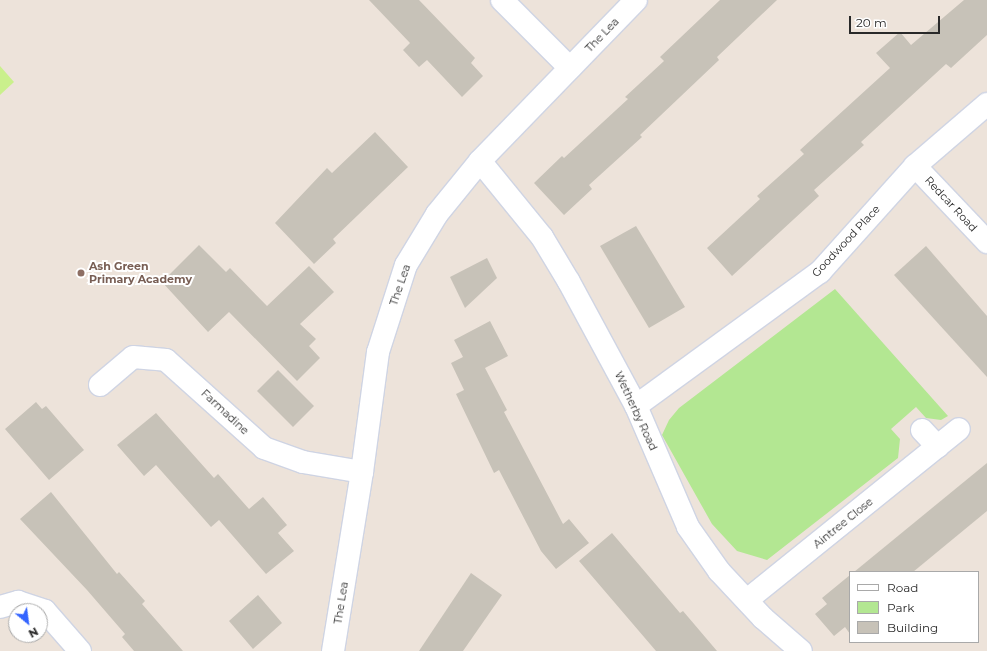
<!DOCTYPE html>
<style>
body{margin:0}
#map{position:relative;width:987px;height:651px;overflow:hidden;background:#ede3da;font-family:Montserrat,sans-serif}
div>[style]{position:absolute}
.green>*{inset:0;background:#b3e792}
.pitch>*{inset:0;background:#caf08c}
.building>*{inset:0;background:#c7c2b8}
.roads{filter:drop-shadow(1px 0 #cfd4e3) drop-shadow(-1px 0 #cfd4e3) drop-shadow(0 1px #cfd4e3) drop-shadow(0 -1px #cfd4e3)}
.street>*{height:22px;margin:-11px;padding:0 11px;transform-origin:11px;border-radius:11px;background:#fff}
.dots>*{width:11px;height:11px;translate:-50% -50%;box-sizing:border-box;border:2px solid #fff;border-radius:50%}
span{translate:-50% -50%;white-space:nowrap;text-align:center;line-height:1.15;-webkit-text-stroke:4px #fff;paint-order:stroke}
.street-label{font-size:11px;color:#292929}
.education-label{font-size:11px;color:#785e54;font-weight:700}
.left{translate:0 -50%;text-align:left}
.legend{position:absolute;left:849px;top:571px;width:130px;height:72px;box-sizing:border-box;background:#fff;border:1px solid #a9a9a9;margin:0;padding:5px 7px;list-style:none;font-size:12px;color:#292929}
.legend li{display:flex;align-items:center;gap:8px;height:20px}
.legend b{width:20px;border:1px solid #a9a9a9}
.north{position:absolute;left:8px;top:603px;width:40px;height:40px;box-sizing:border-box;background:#fff;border:1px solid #a9a9a9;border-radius:50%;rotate:151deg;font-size:11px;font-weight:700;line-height:16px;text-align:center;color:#292929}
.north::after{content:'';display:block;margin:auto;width:14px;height:18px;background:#3464ff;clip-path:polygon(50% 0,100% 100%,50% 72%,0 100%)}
.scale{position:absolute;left:849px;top:16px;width:91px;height:18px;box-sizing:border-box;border:2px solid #292929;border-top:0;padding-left:5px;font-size:12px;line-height:14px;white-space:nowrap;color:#292929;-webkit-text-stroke:3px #fff;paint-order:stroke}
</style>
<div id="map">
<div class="green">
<div style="clip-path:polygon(835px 289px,948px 416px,941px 420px,926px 418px,916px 407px,891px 429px,900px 439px,898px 458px,767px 560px,737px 551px,712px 524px,662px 435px,669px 420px,679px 408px)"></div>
</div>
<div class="pitch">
<div style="clip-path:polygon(0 66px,14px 82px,0 95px)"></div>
</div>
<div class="building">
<div style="clip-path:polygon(369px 0,419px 0,475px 58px,471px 63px,483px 76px,462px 97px,427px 60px,419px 67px,403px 50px,410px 43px)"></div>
<div style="clip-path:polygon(720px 0,777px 0,717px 57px,719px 60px,640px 135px,642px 137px,589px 185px,592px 189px,564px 215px,534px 183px,562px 156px,564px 158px,628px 99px,625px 97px,664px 61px,660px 57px)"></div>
<div style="clip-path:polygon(964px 0,987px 0,987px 35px,951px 68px,946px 64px,861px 142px,864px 145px,814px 190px,819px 196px,732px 276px,707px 248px,760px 199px,757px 196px,804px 154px,800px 150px,890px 68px,876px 53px,900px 32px,911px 45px)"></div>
<div style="clip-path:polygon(375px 132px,408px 167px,333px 239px,336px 243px,314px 264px,275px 223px,327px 168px,332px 173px)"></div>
<div style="clip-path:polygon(636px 226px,685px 307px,649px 328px,600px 246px)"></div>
<div style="clip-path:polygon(199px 245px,226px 272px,230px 268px,267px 306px,309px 266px,334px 292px,300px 324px,316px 339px,309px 346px,320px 358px,297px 381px,229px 312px,208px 332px,162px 282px)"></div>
<div style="clip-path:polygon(926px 246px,987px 316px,987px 377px,894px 275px)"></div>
<div style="clip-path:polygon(487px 258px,497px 278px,465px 308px,450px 277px)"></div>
<div style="clip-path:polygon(490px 321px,508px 356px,485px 368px,507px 410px,504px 412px,563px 524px,569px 519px,589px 543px,556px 569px,541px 551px,499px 470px,494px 473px,456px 394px,464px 390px,451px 363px,463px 357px,454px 340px)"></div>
<div style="clip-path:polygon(278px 370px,314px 406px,293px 427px,257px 391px)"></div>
<div style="clip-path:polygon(36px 402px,42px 409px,46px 406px,84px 450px,49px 480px,5px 429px)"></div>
<div style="clip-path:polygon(156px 413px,214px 478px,218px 474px,249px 509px,263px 497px,287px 525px,278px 533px,294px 551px,266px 574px,219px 520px,211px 527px,156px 465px,144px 476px,117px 445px)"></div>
<div style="clip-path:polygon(987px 463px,987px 511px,913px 572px,854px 572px)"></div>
<div style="clip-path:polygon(51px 492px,117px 574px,119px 572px,145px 601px,142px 604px,183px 651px,134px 651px,122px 637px,125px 634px,87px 590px,20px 519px)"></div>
<div style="clip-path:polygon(612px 533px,680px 613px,683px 611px,717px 651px,656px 651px,579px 561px)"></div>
<div style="clip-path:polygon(471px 573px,502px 595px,463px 651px,419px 651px)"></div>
<div style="clip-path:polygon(850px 575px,850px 634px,845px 627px,834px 636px,815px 614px,827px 604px,822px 598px)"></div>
<div style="clip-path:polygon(258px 595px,282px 623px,253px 649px,229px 621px)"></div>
</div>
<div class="roads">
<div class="street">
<div style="left:502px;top:0;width:96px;rotate:45deg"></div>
<div style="left:480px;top:161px;width:98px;rotate:50.8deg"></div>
<div style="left:542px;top:237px;width:52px;rotate:59deg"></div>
<div style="left:569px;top:282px;width:141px;rotate:61.6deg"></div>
<div style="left:636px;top:406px;width:132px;rotate:66.7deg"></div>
<div style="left:688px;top:527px;width:54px;rotate:54.8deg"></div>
<div style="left:719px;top:571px;width:64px;rotate:46.9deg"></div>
<div style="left:763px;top:618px;width:50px;rotate:41deg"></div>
<div style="left:915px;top:166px;width:105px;rotate:46.5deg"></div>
<div style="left:100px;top:385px;width:43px;rotate:-40.3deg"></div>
<div style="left:133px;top:357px;width:33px;rotate:5deg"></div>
<div style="left:166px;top:360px;width:132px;rotate:41.9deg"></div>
<div style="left:264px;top:448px;width:41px;rotate:19.7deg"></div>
<div style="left:303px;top:462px;width:60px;rotate:9.6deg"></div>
<div style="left:636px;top:406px;width:228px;rotate:-36.1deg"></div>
<div style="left:820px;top:272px;width:142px;rotate:-48.1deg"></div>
<div style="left:915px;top:166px;width:95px;rotate:-40.7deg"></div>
<div style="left:922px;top:430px;width:23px;rotate:47deg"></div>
<div style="left:747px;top:600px;width:272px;rotate:-38.9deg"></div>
<div style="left:0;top:607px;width:19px;rotate:-16deg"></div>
<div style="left:18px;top:602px;width:28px;rotate:18deg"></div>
<div style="left:45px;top:611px;width:53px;rotate:48.8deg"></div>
<div style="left:333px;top:651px;width:181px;rotate:-80.8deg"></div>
<div style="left:362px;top:472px;width:121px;rotate:-82.4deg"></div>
<div style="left:378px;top:352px;width:91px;rotate:-72.2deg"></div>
<div style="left:406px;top:265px;width:60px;rotate:-58.7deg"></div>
<div style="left:437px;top:214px;width:68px;rotate:-50.9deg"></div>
<div style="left:480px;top:161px;width:224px;rotate:-45.9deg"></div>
</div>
</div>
<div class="dots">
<div style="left:81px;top:273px;background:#8d6e63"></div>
</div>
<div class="street-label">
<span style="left:602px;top:35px;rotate:-46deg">The Lea</span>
<span style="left:951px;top:204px;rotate:47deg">Redcar Road</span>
<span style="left:846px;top:241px;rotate:-47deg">Goodwood Place</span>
<span style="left:400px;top:285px;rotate:-71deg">The Lea</span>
<span style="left:636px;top:411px;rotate:65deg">Wetherby Road</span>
<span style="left:225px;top:412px;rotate:43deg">Farmadine</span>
<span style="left:843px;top:523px;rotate:-39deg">Aintree Close</span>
<span style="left:341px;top:603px;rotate:-81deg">The Lea</span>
</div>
<div class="education-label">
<span class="left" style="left:89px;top:273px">Ash Green<br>Primary Academy</span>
</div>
<ul class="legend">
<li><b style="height:5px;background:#fff"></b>Road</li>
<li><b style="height:11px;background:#b3e792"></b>Park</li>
<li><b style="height:11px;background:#c7c2b8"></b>Building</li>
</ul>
<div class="north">N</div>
<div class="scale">20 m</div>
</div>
